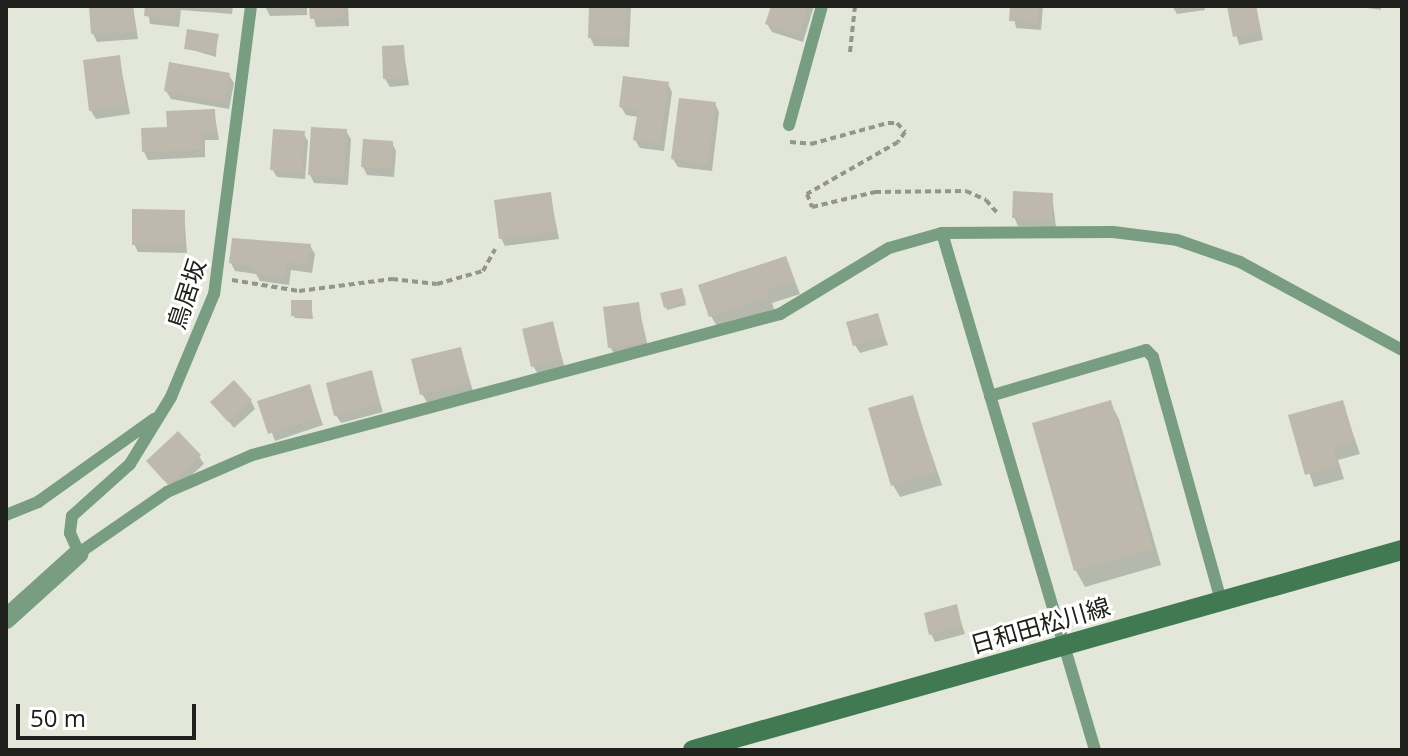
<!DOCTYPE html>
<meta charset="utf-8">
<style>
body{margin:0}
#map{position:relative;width:1408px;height:756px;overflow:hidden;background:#e3e7d9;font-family:"Open Sans","Noto Sans JP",sans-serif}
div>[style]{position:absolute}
.shadow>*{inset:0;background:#0003}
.building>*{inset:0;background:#beb9ac}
.path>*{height:4px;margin-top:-2px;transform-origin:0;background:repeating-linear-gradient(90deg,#94968c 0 6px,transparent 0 10px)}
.lane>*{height:12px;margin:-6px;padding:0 6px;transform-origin:6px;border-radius:6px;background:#789d81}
.street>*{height:20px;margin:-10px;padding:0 10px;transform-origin:10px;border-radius:10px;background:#789d81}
.secondary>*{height:20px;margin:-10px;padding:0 10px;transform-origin:10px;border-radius:10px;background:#407952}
span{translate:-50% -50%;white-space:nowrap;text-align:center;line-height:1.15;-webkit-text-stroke:6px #fff;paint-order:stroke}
.street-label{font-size:24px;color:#20211c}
.frame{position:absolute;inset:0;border:8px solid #20211c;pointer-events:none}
.scale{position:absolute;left:16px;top:704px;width:180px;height:36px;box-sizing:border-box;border:4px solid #20211c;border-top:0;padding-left:10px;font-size:24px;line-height:28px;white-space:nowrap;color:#20211c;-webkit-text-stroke:6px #fff;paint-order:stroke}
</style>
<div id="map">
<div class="shadow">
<div style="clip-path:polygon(107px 6px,133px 6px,138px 39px,97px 42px,93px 34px)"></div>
<div style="clip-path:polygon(147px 6px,233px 6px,232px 14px,181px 10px,179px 27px,150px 24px)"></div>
<div style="clip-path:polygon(265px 6px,307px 6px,307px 15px,270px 16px)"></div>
<div style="clip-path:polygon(311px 6px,348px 6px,349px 26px,316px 27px)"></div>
<div style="clip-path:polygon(591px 6px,631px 6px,629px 47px,594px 46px,590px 37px)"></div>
<div style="clip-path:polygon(773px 6px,814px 6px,803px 42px,772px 32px,767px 24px)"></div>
<div style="clip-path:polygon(1012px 6px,1043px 6px,1041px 30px,1016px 28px)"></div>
<div style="clip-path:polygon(1172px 6px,1204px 6px,1205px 10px,1177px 14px)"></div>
<div style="clip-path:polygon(1229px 6px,1256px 6px,1263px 40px,1239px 45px)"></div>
<div style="clip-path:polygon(1352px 6px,1381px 6px,1381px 10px)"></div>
<div style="clip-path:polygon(217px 36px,216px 57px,186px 48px)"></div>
<div style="clip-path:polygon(403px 47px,409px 85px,390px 87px,385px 79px)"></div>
<div style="clip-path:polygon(119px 57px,130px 114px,96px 119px,91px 111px)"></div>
<div style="clip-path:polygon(229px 75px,234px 83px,229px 109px,171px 99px,166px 91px)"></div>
<div style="clip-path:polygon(668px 84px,672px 92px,664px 151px,640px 148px,635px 140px,639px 117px,626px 115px,621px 107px)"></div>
<div style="clip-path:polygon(715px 104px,719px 112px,712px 171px,678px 167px,673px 159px)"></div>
<div style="clip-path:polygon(214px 111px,219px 140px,205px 140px,205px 157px,148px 160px,144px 152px,169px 129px)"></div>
<div style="clip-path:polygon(346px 131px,351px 139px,348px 185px,314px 183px,310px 175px)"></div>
<div style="clip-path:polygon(303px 133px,308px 141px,305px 179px,277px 177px,272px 169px)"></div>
<div style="clip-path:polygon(392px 143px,396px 151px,394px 177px,367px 175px,363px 167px)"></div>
<div style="clip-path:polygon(550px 194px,559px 239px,505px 246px,501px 238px)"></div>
<div style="clip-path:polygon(1052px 195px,1056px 227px,1018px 226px,1014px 217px)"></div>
<div style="clip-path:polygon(184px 212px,187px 253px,138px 252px,134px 244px)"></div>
<div style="clip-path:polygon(310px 246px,315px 254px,312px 273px,291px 270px,289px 285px,260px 281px,256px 274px,235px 271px,231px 263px)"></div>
<div style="clip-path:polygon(786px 258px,800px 294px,772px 303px,774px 309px,718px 328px,711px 316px)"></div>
<div style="clip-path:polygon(683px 294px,686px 305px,667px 310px,666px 307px)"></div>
<div style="clip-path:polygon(311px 302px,313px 319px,295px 318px,293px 315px)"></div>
<div style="clip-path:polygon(638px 304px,649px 351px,615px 355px,610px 347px)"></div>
<div style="clip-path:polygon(877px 315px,888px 345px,860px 353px,855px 345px)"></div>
<div style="clip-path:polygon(552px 324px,565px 368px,538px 374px,533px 366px)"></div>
<div style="clip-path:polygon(460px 349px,473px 391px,427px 402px,422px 394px)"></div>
<div style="clip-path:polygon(371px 373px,383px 412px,341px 423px,336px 415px)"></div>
<div style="clip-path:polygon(309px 386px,323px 425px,275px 441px,260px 402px)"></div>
<div style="clip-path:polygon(912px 397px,942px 485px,900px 497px,893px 485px)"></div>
<div style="clip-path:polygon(251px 401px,255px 409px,234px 428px,213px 402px)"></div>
<div style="clip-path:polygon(1342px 402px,1360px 454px,1338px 460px,1344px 479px,1314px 487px,1291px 416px)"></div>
<div style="clip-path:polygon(1110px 403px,1119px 419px,1161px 565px,1085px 587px,1076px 571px,1034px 424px)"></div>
<div style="clip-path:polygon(199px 456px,204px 464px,174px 491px,148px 461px)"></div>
<div style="clip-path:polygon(956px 607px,965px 634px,935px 642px,931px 634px)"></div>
</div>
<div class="building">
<div style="clip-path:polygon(89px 6px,133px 6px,135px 32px,91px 34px)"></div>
<div style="clip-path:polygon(145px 6px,177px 6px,175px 20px,144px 16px)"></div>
<div style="clip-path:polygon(309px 6px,345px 6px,345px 18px,310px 19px)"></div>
<div style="clip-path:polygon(589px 6px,627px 6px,625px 39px,588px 38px)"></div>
<div style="clip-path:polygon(771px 6px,808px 6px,799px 35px,765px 24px)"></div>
<div style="clip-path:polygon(1010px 6px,1039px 6px,1038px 23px,1009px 21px)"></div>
<div style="clip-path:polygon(1227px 6px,1256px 6px,1260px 32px,1233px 37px)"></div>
<div style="clip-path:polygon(187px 29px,219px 34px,215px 54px,184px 49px)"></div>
<div style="clip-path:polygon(404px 45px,406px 78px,383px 79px,382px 46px)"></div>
<div style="clip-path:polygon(120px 55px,126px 107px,89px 111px,83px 60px)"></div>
<div style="clip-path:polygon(169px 62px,230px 73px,225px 102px,164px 91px)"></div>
<div style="clip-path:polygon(623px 76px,669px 82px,660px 144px,633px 140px,638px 110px,619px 107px)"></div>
<div style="clip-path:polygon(679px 98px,716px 102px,708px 164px,671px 159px)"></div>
<div style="clip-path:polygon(215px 109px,216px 132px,202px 133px,202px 150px,142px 152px,141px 128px,167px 127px,166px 111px)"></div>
<div style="clip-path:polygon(311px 127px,347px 129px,344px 178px,308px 175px)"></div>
<div style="clip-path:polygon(273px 129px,305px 131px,302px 172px,270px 170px)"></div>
<div style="clip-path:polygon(363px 139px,393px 141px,391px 169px,361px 167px)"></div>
<div style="clip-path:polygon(1013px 191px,1053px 193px,1052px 220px,1012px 218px)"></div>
<div style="clip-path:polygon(551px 192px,556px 232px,499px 239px,494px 200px)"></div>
<div style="clip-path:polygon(132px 209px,185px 210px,184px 246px,132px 245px)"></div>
<div style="clip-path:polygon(232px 238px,311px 244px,308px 265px,287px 262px,285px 277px,254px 273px,255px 267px,229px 263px)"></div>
<div style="clip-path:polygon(786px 256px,795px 281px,767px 290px,769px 297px,709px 317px,698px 285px)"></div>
<div style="clip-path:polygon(682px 288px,686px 302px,664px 308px,660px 293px)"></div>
<div style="clip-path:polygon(291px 300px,312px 300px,312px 316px,291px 316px)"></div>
<div style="clip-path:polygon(639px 302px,645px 343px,608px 348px,603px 307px)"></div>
<div style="clip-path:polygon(878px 313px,885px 337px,853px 346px,846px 322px)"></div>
<div style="clip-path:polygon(553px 321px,562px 360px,531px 367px,522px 329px)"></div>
<div style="clip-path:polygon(461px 347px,470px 383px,420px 395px,411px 359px)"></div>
<div style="clip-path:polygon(372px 370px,380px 404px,334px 416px,326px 383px)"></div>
<div style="clip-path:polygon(234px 380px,252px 400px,228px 422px,210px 402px)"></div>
<div style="clip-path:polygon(310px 384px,320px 417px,268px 434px,257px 401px)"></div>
<div style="clip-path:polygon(913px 395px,936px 472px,891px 486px,868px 408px)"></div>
<div style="clip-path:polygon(1111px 400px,1153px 549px,1074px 571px,1032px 423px)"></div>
<div style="clip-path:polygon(1343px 400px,1355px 441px,1333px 447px,1338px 466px,1305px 475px,1288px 415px)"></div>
<div style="clip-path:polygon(178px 431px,201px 455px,168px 485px,146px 461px)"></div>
<div style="clip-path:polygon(957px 604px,962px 626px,929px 635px,924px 613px)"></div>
</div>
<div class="path">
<div style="left:850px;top:52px;width:46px;rotate:-83.8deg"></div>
<div style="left:790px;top:142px;width:21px;rotate:5deg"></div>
<div style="left:811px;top:144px;width:80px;rotate:-15.3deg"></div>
<div style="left:888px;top:123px;width:9px"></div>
<div style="left:897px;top:123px;width:12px;rotate:48deg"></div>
<div style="left:905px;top:132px;width:12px;rotate:125deg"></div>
<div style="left:898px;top:142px;width:105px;rotate:150.3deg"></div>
<div style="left:807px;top:194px;width:14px;rotate:69deg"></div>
<div style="left:812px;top:207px;width:65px;rotate:-13.4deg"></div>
<div style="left:875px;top:192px;width:91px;rotate:-0.6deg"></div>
<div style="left:966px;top:191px;width:22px;rotate:24deg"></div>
<div style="left:986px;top:200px;width:20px;rotate:49deg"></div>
<div style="left:232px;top:280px;width:68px;rotate:9.3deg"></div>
<div style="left:299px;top:291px;width:94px;rotate:-7.4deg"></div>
<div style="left:392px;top:279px;width:45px;rotate:6.3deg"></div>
<div style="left:437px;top:284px;width:48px;rotate:-15.8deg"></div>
<div style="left:483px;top:271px;width:25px;rotate:-61deg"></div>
</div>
<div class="lane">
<div style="left:251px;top:6px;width:290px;rotate:97.3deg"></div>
<div style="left:214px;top:294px;width:112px;rotate:112.7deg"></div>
<div style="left:171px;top:397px;width:79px;rotate:121.5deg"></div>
<div style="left:130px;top:464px;width:78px;rotate:138.1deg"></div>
<div style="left:72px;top:516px;width:17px;rotate:97deg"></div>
<div style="left:70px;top:533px;width:22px;rotate:66deg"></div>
<div style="left:79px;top:553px;width:107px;rotate:-34.7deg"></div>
<div style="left:167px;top:492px;width:93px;rotate:-23.5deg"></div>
<div style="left:252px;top:455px;width:547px;rotate:-14.95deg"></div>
<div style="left:780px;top:314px;width:127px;rotate:-31.2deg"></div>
<div style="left:889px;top:248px;width:55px;rotate:-15.8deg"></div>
<div style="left:942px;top:233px;width:171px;rotate:-0.3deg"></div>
<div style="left:1113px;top:232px;width:64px;rotate:7.1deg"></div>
<div style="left:1177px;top:240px;width:67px;rotate:19.2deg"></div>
<div style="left:1240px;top:262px;width:184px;rotate:28.5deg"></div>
<div style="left:789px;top:125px;width:123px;rotate:-74.5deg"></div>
<div style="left:942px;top:233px;width:539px;rotate:73.51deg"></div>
<div style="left:990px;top:396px;width:163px;rotate:-16.4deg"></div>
<div style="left:1146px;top:350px;width:10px;rotate:45deg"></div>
<div style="left:1153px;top:357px;width:252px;rotate:74.4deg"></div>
<div style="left:6px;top:515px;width:35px;rotate:-22deg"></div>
<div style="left:38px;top:502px;width:143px;rotate:-35.6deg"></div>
</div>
<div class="street">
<div style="left:6px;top:619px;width:98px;rotate:-42.1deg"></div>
</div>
<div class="secondary">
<div style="left:693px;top:750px;width:737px;rotate:-15.75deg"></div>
</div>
<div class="street-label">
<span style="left:186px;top:294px;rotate:-72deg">鳥居坂</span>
<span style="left:1040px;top:625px;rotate:-16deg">日和田松川線</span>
</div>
<div class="frame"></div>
<div class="scale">50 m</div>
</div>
